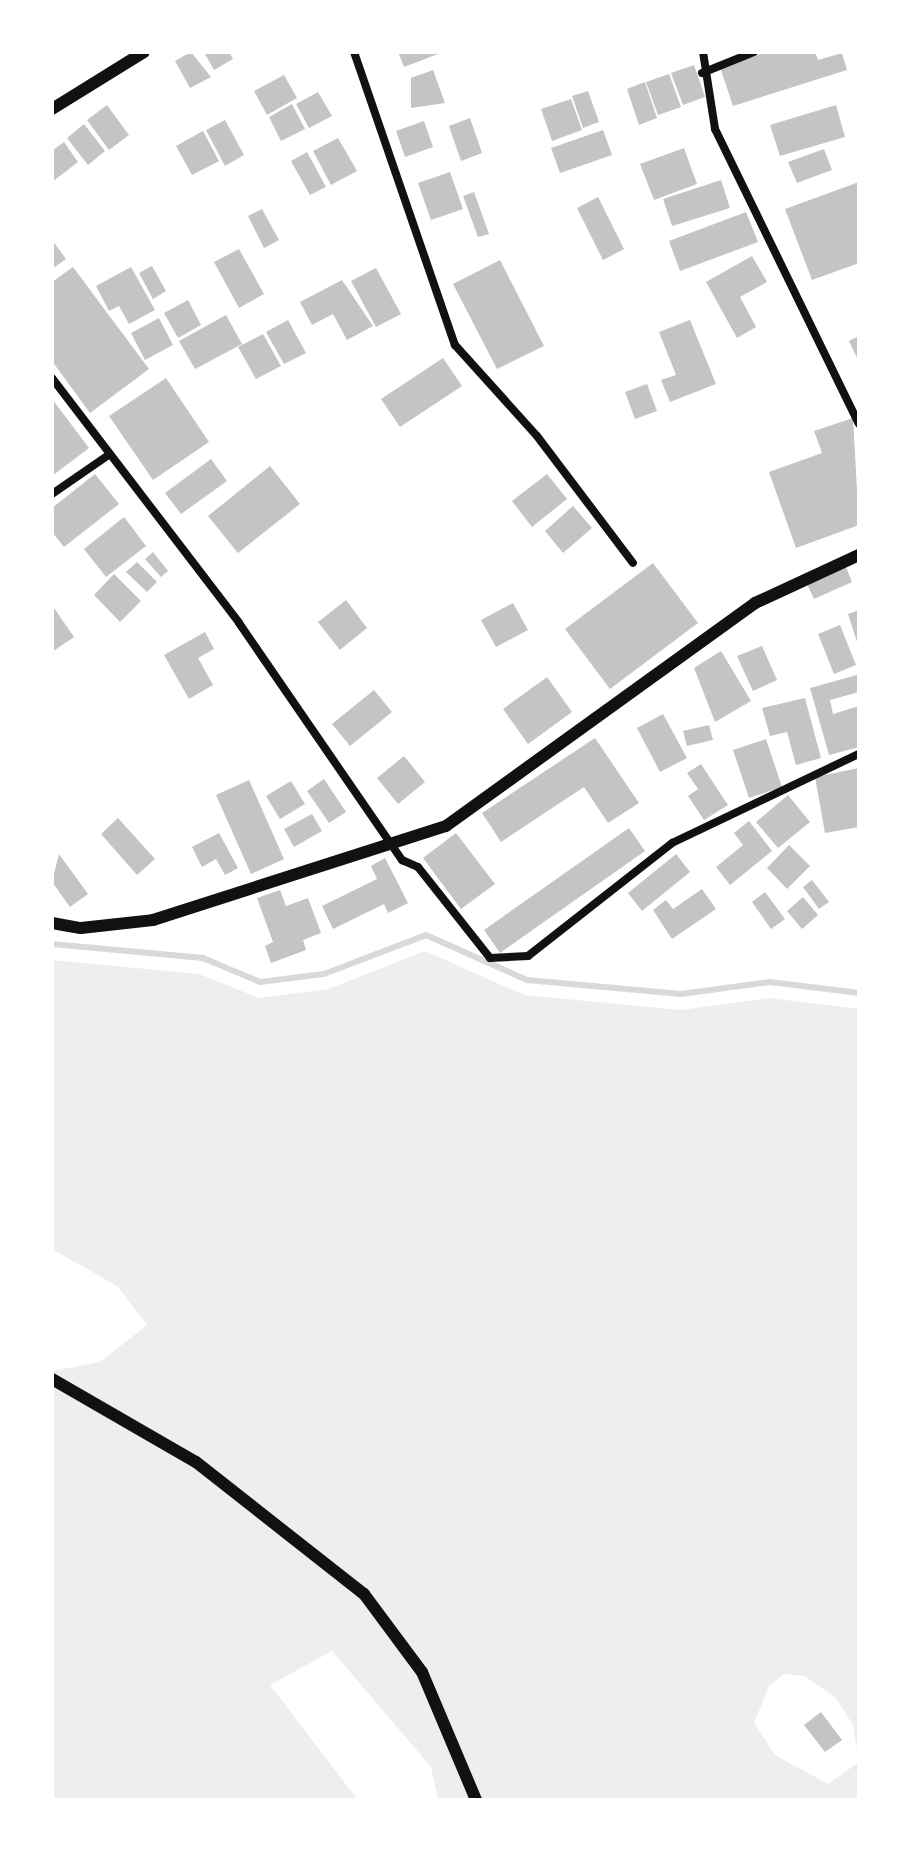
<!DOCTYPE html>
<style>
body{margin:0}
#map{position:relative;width:911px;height:1852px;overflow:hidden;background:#fff;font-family:Lora,serif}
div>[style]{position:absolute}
.green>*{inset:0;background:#eee}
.stream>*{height:6px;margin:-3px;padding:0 3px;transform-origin:3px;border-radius:3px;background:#d9d9d9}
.building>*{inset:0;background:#c4c4c4}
.minor>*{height:8px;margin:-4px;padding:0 4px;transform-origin:4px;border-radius:4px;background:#111}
.tertiary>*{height:12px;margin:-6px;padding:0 6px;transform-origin:6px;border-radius:6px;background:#111}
span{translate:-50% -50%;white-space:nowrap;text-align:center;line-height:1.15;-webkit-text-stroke:7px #fff;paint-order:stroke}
.frame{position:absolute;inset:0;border:54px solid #fff;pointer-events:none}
</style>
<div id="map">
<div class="green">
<div style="clip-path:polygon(425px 951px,524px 995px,681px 1010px,769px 998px,859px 1009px,859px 1762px,853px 1725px,835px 1697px,804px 1676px,784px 1674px,769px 1686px,754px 1723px,775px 1755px,828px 1784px,859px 1762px,859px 1800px,438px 1800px,431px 1767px,332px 1651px,270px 1685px,358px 1800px,52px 1800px,52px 1371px,100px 1362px,147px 1325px,117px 1286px,52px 1249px,52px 960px,199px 974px,259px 998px,328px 989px)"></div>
</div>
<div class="stream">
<div style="left:52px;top:944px;width:152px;rotate:5.3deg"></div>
<div style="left:203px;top:958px;width:62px;rotate:22.8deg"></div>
<div style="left:260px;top:982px;width:64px;rotate:-7.1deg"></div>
<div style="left:324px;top:974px;width:109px;rotate:-20.9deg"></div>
<div style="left:426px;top:935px;width:111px;rotate:24deg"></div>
<div style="left:527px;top:980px;width:155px;rotate:5.2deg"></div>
<div style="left:681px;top:994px;width:90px;rotate:-7.7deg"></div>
<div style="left:770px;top:982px;width:90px;rotate:7deg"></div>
</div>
<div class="building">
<div style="clip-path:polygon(191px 52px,211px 77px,190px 88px,175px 61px)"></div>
<div style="clip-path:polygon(204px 52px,229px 52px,233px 59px,214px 70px)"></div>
<div style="clip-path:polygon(398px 52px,438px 52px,438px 54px,404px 67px)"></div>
<div style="clip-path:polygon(767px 52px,815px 52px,818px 60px,842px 53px,847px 70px,733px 106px,720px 67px)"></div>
<div style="clip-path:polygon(694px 65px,705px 97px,683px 105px,671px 73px)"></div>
<div style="clip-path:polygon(433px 70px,445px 103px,411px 108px,411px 78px)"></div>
<div style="clip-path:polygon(669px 74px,681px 107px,658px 115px,646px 82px)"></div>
<div style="clip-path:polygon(284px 75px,297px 98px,267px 115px,254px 91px)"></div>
<div style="clip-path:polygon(645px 82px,657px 118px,639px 125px,627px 89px)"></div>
<div style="clip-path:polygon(588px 91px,599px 122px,583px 128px,572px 96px)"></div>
<div style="clip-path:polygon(318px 92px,332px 116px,309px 128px,296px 104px)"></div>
<div style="clip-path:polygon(571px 99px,582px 130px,552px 141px,541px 109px)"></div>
<div style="clip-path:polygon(292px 104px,305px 129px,281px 141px,269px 117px)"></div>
<div style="clip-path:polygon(107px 105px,129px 135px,109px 150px,87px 120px)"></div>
<div style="clip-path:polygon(836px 105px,845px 137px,780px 156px,770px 125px)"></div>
<div style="clip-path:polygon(470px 118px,482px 153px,461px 161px,449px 126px)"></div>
<div style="clip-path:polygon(225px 120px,244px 155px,225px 166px,206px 130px)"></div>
<div style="clip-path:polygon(424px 121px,433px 147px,405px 157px,396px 131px)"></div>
<div style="clip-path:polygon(84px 124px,105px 151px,88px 165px,67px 138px)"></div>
<div style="clip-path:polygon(603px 130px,612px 155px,560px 173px,551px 148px)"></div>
<div style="clip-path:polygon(203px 131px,219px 161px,192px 175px,176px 146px)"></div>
<div style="clip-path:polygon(338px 138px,357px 171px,331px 185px,313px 151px)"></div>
<div style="clip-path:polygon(64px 142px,78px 162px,52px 182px,52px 151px)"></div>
<div style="clip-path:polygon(684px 148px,697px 184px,654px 200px,640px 164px)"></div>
<div style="clip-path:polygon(824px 149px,832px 170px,797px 183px,788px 162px)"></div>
<div style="clip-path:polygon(307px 152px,326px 187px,310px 195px,291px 161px)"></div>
<div style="clip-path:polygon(450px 172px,463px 209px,431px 220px,418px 183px)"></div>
<div style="clip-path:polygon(721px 180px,730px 208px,672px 226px,663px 199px)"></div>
<div style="clip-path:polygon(859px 182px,859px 263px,812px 280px,785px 209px)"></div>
<div style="clip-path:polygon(474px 192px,489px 234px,478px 237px,463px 196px)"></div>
<div style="clip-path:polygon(598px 197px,624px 249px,603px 260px,577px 208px)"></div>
<div style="clip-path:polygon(262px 209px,279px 240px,264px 248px,248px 216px)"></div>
<div style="clip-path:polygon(746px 212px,758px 242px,680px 271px,669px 241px)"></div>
<div style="clip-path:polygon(52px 240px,66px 259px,52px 269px)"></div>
<div style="clip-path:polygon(239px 249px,264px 294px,239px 308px,214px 262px)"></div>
<div style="clip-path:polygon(752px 256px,767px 282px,740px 297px,756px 327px,737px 338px,706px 282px)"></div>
<div style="clip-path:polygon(500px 260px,544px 346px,497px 369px,453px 284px)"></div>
<div style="clip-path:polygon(152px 266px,166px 291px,153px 299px,139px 273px)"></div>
<div style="clip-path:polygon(73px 267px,149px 369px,90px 413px,52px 361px,52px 282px)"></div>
<div style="clip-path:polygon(131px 267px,155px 310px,129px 324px,119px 306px,109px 311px,96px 286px)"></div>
<div style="clip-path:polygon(376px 268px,401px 314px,376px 327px,351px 281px)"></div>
<div style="clip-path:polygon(342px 280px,373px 326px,347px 340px,333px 314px,312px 325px,300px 302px)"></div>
<div style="clip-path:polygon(188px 300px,201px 325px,178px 338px,164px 313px)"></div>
<div style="clip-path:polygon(226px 315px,242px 344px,195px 369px,179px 341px)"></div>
<div style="clip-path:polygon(159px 318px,173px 345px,145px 360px,131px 333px)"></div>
<div style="clip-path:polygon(288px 320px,306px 353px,284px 364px,266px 332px)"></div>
<div style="clip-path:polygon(690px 320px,716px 384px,670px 402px,661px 380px,676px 375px,659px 332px)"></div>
<div style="clip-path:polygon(263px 334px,281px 366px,256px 379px,238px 347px)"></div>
<div style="clip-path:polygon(859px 336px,859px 362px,849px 341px)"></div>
<div style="clip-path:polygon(443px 358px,462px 386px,400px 427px,381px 399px)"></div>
<div style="clip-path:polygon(166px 378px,209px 442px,153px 480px,109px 416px)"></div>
<div style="clip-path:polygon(647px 384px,657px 411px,635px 419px,625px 392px)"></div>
<div style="clip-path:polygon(52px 399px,89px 448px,52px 476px)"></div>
<div style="clip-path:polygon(853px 418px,859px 525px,796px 548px,769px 472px,822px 453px,814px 431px)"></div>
<div style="clip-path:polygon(211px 459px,227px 481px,181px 514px,165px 493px)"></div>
<div style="clip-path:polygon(270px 466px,300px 504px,238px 553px,208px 516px)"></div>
<div style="clip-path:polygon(95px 474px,119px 504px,64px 547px,52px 532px,52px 508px)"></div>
<div style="clip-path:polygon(547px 474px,567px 499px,532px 527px,512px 501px)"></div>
<div style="clip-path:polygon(573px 506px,592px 528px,563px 553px,545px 531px)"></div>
<div style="clip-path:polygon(124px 517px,146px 546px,106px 577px,84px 549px)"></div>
<div style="clip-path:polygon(153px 552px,168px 571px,161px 577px,145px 559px)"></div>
<div style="clip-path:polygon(137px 562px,157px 582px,147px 592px,126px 572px)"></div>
<div style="clip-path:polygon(653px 563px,698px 623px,610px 689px,565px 629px)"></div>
<div style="clip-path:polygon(846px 567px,852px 582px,814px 599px,807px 584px)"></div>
<div style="clip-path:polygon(114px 574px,141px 601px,120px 622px,94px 595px)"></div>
<div style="clip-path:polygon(346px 600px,367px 628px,340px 650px,318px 622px)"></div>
<div style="clip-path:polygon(513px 603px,528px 630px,496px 647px,481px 620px)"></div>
<div style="clip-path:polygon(52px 605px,74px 637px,52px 652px)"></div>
<div style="clip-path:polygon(859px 610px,859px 645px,858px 645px,848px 614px)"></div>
<div style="clip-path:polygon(840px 625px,856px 665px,834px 674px,818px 634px)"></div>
<div style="clip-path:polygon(205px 632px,214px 649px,198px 658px,213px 685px,189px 699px,164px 655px)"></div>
<div style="clip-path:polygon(762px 646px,777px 680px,753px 691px,737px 656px)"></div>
<div style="clip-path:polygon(721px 651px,751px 701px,715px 722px,694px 668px)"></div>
<div style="clip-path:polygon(857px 675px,859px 692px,830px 700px,833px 714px,859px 706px,859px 747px,829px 755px,810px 688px)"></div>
<div style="clip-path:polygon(547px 677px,572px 712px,528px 744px,503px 709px)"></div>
<div style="clip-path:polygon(374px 690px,392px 712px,350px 746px,332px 724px)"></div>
<div style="clip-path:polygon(805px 698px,821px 758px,796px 765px,787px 732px,770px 736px,762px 708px)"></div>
<div style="clip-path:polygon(663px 714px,687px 758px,660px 772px,637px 728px)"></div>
<div style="clip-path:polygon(709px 725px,713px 740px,687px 746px,683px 731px)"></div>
<div style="clip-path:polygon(595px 738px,639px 803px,608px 823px,584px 787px,501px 842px,482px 813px)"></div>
<div style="clip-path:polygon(766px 739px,782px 787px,749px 798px,733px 750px)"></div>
<div style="clip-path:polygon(404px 756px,425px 782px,398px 804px,377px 778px)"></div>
<div style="clip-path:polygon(701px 764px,728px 805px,704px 820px,688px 796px,698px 789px,687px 773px)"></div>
<div style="clip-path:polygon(859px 768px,859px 827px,825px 833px,815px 777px)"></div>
<div style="clip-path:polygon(324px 779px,346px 812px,329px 823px,307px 791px)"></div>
<div style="clip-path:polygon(249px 780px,284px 859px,251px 874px,216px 795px)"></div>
<div style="clip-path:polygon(291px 781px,305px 804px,280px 819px,266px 796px)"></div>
<div style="clip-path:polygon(788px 795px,810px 822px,778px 848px,756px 822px)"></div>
<div style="clip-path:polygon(312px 814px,322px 831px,294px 847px,284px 829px)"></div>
<div style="clip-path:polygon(118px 818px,155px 859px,137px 875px,101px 834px)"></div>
<div style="clip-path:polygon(749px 821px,772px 851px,730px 885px,716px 867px,743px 845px,734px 833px)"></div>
<div style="clip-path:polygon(629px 828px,645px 851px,500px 953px,484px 930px)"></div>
<div style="clip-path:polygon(219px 833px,238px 868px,225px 875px,216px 859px,202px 867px,192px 847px)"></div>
<div style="clip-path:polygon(456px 833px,495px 884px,461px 909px,423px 858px)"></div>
<div style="clip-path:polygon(789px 845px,810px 866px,787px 889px,767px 868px)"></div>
<div style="clip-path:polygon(59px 854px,88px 894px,70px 907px,52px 882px)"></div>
<div style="clip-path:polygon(676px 854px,690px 872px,642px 911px,628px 893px)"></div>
<div style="clip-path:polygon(385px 858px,408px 903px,388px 913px,384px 904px,333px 929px,322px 906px,377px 879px,371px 866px)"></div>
<div style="clip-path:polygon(812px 880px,829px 902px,819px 909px,803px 887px)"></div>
<div style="clip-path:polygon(702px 889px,716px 909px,672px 939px,653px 910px,666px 900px,673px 909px)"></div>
<div style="clip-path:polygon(280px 890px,286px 906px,308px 898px,321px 933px,303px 940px,306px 950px,271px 963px,265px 946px,273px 942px,257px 898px)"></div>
<div style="clip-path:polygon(765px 892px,785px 919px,771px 929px,752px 902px)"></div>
<div style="clip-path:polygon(803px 897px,818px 915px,802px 929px,787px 911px)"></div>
<div style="clip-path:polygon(821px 1712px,842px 1740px,825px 1752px,804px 1725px)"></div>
</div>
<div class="minor">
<div style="left:354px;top:52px;width:310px;rotate:71deg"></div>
<div style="left:455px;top:345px;width:122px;rotate:48deg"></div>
<div style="left:537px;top:436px;width:159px;rotate:52.9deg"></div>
<div style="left:703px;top:52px;width:78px;rotate:81.1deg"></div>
<div style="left:715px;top:129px;width:328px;rotate:64deg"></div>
<div style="left:702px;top:73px;width:56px;rotate:-22deg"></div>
<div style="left:52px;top:378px;width:308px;rotate:52.6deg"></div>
<div style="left:239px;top:623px;width:288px;rotate:55.5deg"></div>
<div style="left:402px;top:860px;width:17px;rotate:24deg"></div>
<div style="left:418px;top:867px;width:116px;rotate:51.6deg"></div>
<div style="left:490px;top:958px;width:38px;rotate:-3deg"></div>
<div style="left:528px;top:956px;width:183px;rotate:-38.1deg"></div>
<div style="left:672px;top:843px;width:207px;rotate:-25.5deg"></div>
<div style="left:52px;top:494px;width:70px;rotate:-34.6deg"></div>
</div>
<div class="tertiary">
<div style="left:52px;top:109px;width:108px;rotate:-31.8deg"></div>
<div style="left:52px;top:923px;width:29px;rotate:10deg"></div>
<div style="left:81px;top:928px;width:72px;rotate:-6.3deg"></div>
<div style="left:153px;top:920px;width:308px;rotate:-17.8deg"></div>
<div style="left:446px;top:826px;width:381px;rotate:-35.8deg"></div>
<div style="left:755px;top:603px;width:115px;rotate:-24.8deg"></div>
<div style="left:52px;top:1379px;width:166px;rotate:30deg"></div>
<div style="left:196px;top:1462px;width:214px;rotate:38.2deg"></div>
<div style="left:364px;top:1594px;width:97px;rotate:53.4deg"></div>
<div style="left:422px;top:1672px;width:139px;rotate:67.1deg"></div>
</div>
<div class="frame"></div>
</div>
